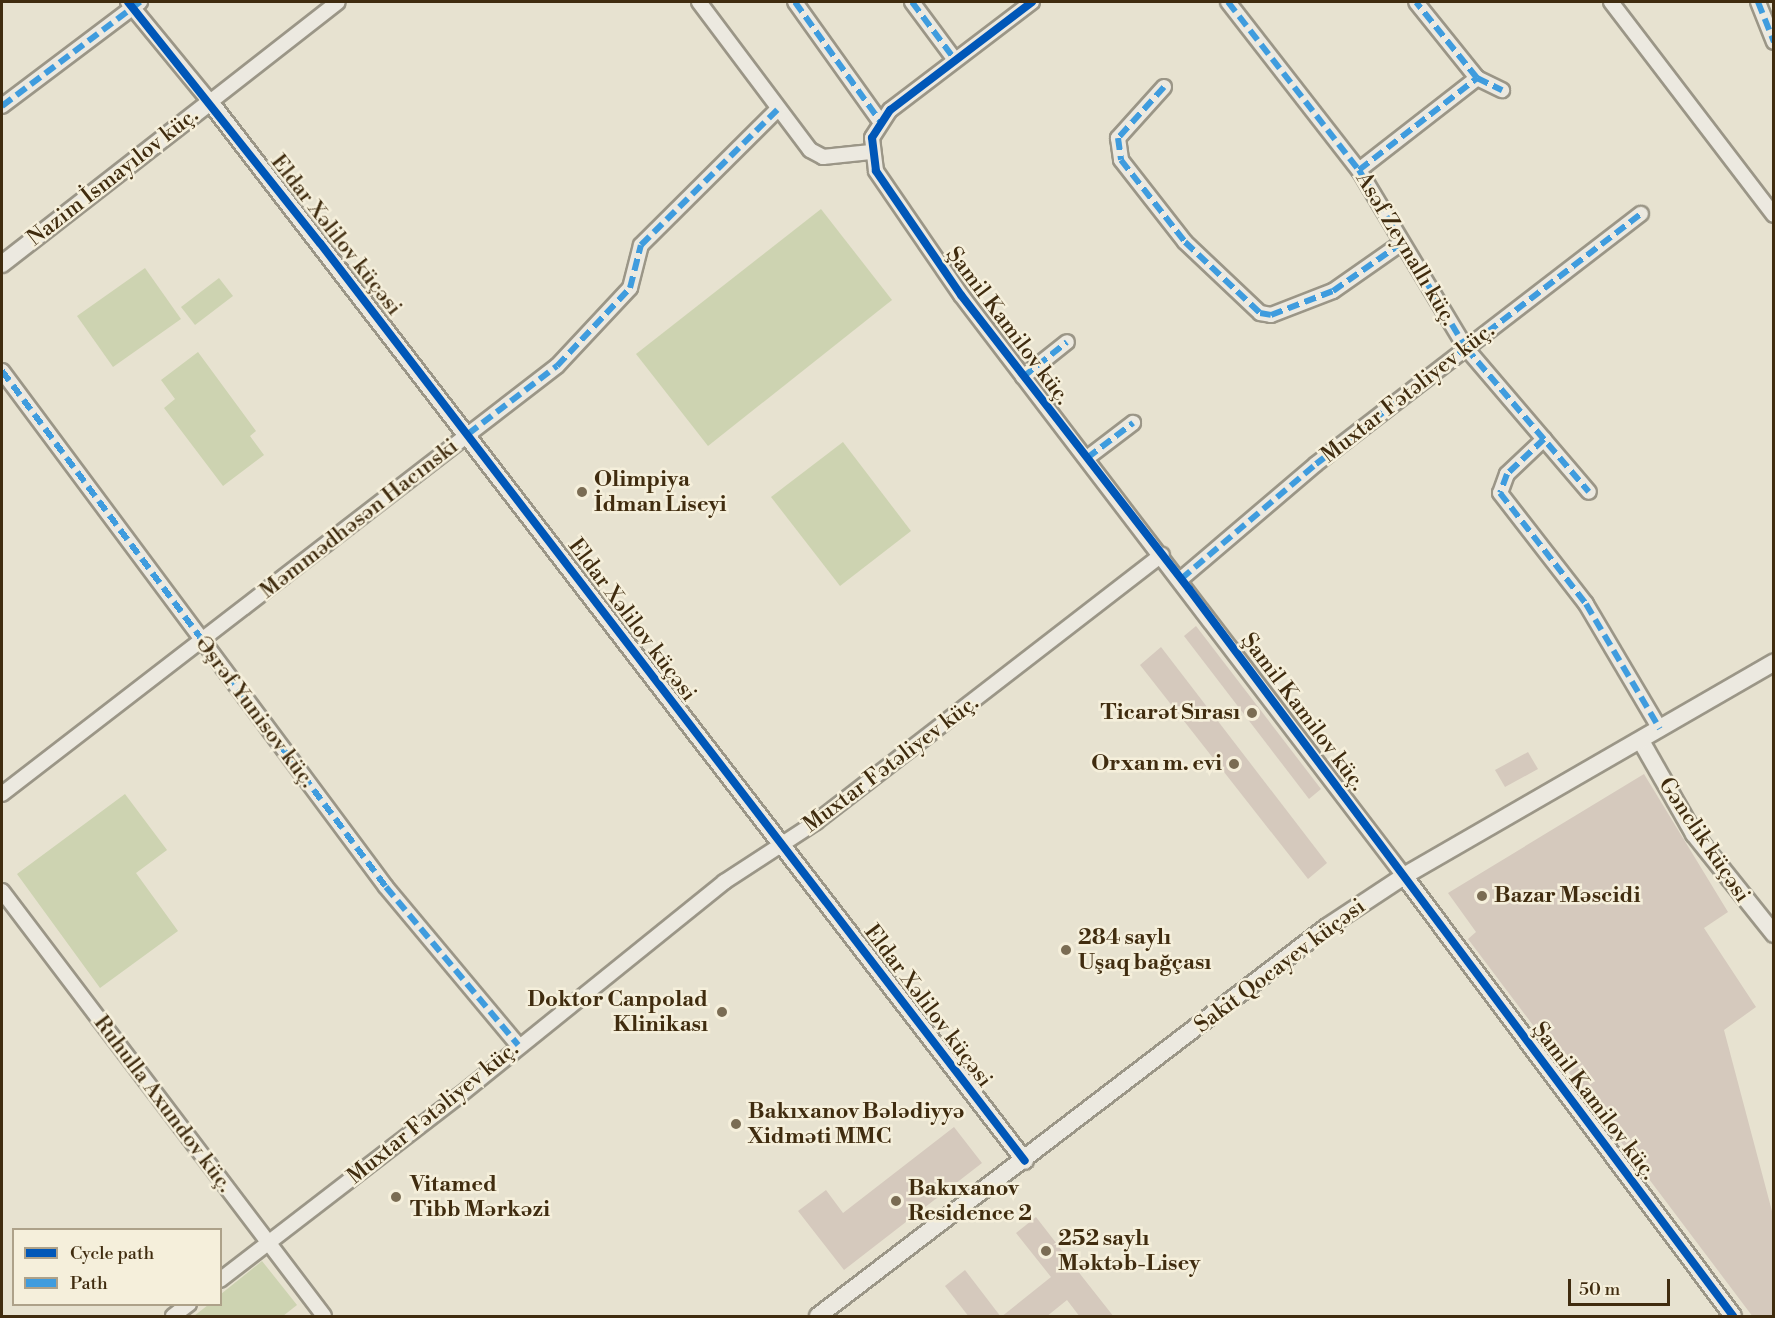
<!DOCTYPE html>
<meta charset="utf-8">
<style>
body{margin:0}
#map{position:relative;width:1775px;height:1318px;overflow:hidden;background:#e7e2d0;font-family:"Libre Bodoni",serif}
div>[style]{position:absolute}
.green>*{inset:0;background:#cdd3b1}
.building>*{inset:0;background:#d5c9bd}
.roads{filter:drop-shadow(2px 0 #9b9687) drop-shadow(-2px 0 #9b9687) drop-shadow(0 2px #9b9687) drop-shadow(0 -2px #9b9687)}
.minor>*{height:14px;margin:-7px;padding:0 7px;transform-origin:7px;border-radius:7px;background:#ece9e0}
.tertiary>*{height:16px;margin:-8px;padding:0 8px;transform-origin:8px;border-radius:8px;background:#ece9e0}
.quiet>*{height:6px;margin-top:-3px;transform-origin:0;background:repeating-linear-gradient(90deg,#3f9cde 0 12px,transparent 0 18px)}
.cycleway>*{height:8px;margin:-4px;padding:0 4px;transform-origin:4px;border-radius:4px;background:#0057b8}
.dots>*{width:16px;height:16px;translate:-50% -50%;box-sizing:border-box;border:3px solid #f5efdb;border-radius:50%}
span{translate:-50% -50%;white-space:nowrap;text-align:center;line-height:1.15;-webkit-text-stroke:5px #f5efdb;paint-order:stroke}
.street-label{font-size:22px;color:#402c0f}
.poi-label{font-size:22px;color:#402c0f;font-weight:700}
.left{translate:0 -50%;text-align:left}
.right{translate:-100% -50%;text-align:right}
.frame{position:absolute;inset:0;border:3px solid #402c0f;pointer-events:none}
.legend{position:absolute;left:12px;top:1228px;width:210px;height:78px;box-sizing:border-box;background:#f5efdb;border:2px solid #ada189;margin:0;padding:8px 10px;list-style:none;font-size:18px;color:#402c0f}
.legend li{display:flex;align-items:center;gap:12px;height:30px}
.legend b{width:30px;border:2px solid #ada189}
.scale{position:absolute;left:1568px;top:1279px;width:102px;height:27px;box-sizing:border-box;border:3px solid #402c0f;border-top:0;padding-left:8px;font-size:18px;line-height:21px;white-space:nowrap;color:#402c0f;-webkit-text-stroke:4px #f5efdb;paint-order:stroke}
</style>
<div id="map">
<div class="green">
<div style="clip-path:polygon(821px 209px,892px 300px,708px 446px,636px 354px)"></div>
<div style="clip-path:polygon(145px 268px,181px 319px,113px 367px,77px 316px)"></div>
<div style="clip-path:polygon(219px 278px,233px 296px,195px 325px,181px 307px)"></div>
<div style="clip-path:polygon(198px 352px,256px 431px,250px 436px,264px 455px,223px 486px,164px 408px,175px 399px,161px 380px)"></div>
<div style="clip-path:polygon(843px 442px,911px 531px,840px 586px,771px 497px)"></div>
<div style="clip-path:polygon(125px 794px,167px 850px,136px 873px,178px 931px,100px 988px,17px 874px)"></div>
<div style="clip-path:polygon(262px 1261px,297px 1305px,283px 1316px,194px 1316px,208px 1305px,220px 1304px,221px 1294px)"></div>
</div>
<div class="building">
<div style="clip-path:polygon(1196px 626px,1321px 789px,1309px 799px,1184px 636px)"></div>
<div style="clip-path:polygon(1161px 647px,1327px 863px,1308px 879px,1140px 665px)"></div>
<div style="clip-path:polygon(1528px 752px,1538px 769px,1505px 787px,1495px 770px)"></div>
<div style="clip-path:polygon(1644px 774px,1728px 912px,1704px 928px,1756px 1007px,1724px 1030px,1773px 1215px,1773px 1317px,1753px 1317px,1468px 939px,1476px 932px,1448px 893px)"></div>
<div style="clip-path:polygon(954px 1127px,982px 1163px,844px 1270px,798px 1211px,826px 1190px,843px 1213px)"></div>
<div style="clip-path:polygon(1036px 1217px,1084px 1279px,1114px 1317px,1080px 1317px,1067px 1300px,1046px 1317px,1001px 1317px,1051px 1277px,1016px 1233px)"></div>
<div style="clip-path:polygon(965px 1270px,1001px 1317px,969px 1317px,945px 1286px)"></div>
</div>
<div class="roads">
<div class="minor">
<div style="left:128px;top:2px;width:129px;rotate:50.6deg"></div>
<div style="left:210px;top:102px;width:162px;rotate:-38deg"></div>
<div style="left:699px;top:2px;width:185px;rotate:53.1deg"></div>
<div style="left:810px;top:150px;width:15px;rotate:28deg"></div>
<div style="left:823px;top:157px;width:48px;rotate:-5.9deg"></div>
<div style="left:795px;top:2px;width:146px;rotate:54.5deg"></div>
<div style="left:912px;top:2px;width:72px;rotate:53.4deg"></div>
<div style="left:1032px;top:2px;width:178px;rotate:142.7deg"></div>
<div style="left:890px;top:110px;width:33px;rotate:123deg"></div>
<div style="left:872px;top:138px;width:33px;rotate:83deg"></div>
<div style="left:876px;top:171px;width:150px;rotate:55.6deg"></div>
<div style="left:961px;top:295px;width:731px;rotate:52.68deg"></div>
<div style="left:1228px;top:2px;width:213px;rotate:52.1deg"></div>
<div style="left:1359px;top:170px;width:208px;rotate:59deg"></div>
<div style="left:1466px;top:348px;width:189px;rotate:49.5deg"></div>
<div style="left:1611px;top:2px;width:268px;rotate:52.6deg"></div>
<div style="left:1758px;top:2px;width:43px;rotate:68.2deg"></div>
<div style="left:1477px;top:78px;width:28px;rotate:26deg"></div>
<div style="left:1164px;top:87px;width:69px;rotate:132deg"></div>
<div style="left:1118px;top:138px;width:22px;rotate:82deg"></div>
<div style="left:1121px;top:160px;width:104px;rotate:52deg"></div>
<div style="left:1185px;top:242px;width:103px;rotate:43.4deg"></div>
<div style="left:1260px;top:313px;width:11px;rotate:10deg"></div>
<div style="left:1271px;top:315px;width:66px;rotate:-21.2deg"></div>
<div style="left:1333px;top:291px;width:82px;rotate:-35deg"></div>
<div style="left:2px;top:106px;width:173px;rotate:-37deg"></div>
<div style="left:1359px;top:170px;width:150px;rotate:-37.9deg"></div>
<div style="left:1477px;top:78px;width:97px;rotate:-128.8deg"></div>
<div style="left:2px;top:371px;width:643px;rotate:53.34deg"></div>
<div style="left:386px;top:887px;width:206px;rotate:50.1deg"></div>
<div style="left:1023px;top:377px;width:56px;rotate:-38.5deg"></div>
<div style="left:1544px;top:439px;width:51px;rotate:136.6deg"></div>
<div style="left:1507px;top:474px;width:20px;rotate:110deg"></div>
<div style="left:1500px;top:493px;width:140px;rotate:52.2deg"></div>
<div style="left:1586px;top:604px;width:145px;rotate:59.4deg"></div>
<div style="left:1087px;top:458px;width:58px;rotate:-37.3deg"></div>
<div style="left:1181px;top:579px;width:177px;rotate:-40.4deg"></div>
<div style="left:1316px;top:464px;width:410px;rotate:-37.6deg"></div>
<div style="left:2px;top:794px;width:701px;rotate:-37.64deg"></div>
<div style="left:557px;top:366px;width:107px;rotate:-46.9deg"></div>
<div style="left:630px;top:288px;width:44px;rotate:-75.7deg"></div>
<div style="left:641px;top:245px;width:193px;rotate:-44.8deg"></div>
<div style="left:2px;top:891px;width:533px;rotate:52.85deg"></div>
<div style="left:220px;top:1280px;width:302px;rotate:-37.6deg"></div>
<div style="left:459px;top:1096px;width:341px;rotate:-38.9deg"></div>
<div style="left:724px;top:882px;width:110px;rotate:-33.1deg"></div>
<div style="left:816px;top:822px;width:437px;rotate:-37.7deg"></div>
<div style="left:173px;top:1316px;width:20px;rotate:-37deg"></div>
</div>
<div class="tertiary">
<div style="left:2px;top:264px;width:264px;rotate:-37.9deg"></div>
<div style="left:210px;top:102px;width:1336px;rotate:52.42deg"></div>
<div style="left:1641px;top:741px;width:107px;rotate:60.3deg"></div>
<div style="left:1694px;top:834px;width:128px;rotate:51.3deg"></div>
<div style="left:1404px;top:876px;width:549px;rotate:53.21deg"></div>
<div style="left:818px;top:1316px;width:641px;rotate:-37.39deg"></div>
<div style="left:1327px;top:927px;width:92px;rotate:-33.5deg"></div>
<div style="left:1404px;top:876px;width:427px;rotate:-30deg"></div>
</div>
</div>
<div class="quiet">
<div style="left:795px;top:2px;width:146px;rotate:54.5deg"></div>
<div style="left:912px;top:2px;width:72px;rotate:53.4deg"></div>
<div style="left:1228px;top:2px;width:213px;rotate:52.1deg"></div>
<div style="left:1359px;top:170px;width:208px;rotate:59deg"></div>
<div style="left:1466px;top:348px;width:189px;rotate:49.5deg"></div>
<div style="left:1758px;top:2px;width:43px;rotate:68.2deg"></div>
<div style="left:1477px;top:78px;width:28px;rotate:26deg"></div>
<div style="left:1164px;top:87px;width:69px;rotate:132deg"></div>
<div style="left:1118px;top:138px;width:22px;rotate:82deg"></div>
<div style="left:1121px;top:160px;width:104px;rotate:52deg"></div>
<div style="left:1185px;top:242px;width:103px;rotate:43.4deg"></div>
<div style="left:1260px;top:313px;width:11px;rotate:10deg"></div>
<div style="left:1271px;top:315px;width:66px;rotate:-21.2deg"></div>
<div style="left:1333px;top:291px;width:82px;rotate:-35deg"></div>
<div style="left:2px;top:106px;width:173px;rotate:-37deg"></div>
<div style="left:1359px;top:170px;width:150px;rotate:-37.9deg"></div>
<div style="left:1477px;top:78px;width:97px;rotate:-128.8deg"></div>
<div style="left:2px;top:371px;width:643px;rotate:53.34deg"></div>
<div style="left:386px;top:887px;width:206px;rotate:50.1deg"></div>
<div style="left:1023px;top:377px;width:56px;rotate:-38.5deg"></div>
<div style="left:468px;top:434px;width:112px;rotate:-37.4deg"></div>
<div style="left:557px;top:366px;width:107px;rotate:-46.9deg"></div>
<div style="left:630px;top:288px;width:44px;rotate:-75.7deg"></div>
<div style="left:641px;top:245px;width:193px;rotate:-44.8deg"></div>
<div style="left:1544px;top:439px;width:51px;rotate:136.6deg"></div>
<div style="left:1507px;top:474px;width:20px;rotate:110deg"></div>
<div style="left:1500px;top:493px;width:140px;rotate:52.2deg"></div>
<div style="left:1586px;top:604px;width:145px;rotate:59.4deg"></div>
<div style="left:1087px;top:458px;width:58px;rotate:-37.3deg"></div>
<div style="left:1181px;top:579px;width:177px;rotate:-40.4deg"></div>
<div style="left:1316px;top:464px;width:410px;rotate:-37.6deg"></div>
</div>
<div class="cycleway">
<div style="left:128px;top:2px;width:308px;rotate:51.5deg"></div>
<div style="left:320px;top:243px;width:1157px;rotate:52.48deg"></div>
<div style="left:1032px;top:2px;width:178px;rotate:142.7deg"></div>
<div style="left:890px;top:110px;width:33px;rotate:123deg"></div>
<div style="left:872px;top:138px;width:33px;rotate:83deg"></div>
<div style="left:876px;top:171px;width:150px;rotate:55.6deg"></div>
<div style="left:961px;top:295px;width:372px;rotate:52.2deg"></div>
<div style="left:1189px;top:589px;width:908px;rotate:53.19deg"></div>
</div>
<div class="dots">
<div style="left:582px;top:492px;background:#7a6c53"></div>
<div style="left:1252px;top:713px;background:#7a6c53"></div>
<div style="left:1234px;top:764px;background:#7a6c53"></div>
<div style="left:1482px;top:896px;background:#7a6c53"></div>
<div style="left:1066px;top:950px;background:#7a6c53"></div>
<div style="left:722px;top:1012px;background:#7a6c53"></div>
<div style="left:736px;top:1124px;background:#7a6c53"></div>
<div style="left:396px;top:1197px;background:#7a6c53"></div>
<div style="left:896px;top:1201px;background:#7a6c53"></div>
<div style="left:1046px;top:1251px;background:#7a6c53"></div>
</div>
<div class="street-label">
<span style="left:113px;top:177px;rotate:-38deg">Nazim İsmayılov küç.</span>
<span style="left:336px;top:235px;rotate:52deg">Eldar Xəlilov küçəsi</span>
<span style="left:1406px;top:249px;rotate:59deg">Asəf Zeynallı küç.</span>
<span style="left:1008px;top:326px;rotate:53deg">Şamil Kamilov küç.</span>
<span style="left:1408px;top:393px;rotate:-38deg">Muxtar Fətəliyev küç.</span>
<span style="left:359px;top:519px;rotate:-38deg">Məmmədhəsən Hacınski</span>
<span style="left:632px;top:620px;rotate:53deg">Eldar Xəlilov küçəsi</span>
<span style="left:255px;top:712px;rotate:53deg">Əşrəf Yunisov küç.</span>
<span style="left:1303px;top:712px;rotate:53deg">Şamil Kamilov küç.</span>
<span style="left:891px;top:764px;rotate:-37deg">Muxtar Fətəliyev küç.</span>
<span style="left:1704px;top:840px;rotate:56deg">Gənclik küçəsi</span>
<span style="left:1280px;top:966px;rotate:-37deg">Sakit Qocayev küçəsi</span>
<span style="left:928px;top:1006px;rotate:53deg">Eldar Xəlilov küçəsi</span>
<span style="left:1594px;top:1101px;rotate:53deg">Şamil Kamilov küç.</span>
<span style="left:163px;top:1104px;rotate:53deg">Ruhulla Axundov küç.</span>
<span style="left:433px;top:1113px;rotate:-39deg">Muxtar Fətəliyev küç.</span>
</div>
<div class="poi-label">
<span class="left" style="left:594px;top:492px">Olimpiya<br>İdman Liseyi</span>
<span class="right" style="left:1240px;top:713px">Ticarət Sırası</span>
<span class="right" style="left:1222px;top:764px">Orxan m. evi</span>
<span class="left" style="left:1494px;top:896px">Bazar Məscidi</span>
<span class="left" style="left:1078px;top:950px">284 saylı<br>Uşaq bağçası</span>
<span class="right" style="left:708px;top:1012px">Doktor Canpolad<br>Klinikası</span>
<span class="left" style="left:748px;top:1124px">Bakıxanov Bələdiyyə<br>Xidməti MMC</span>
<span class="left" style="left:410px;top:1197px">Vitamed<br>Tibb Mərkəzi</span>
<span class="left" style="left:908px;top:1201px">Bakıxanov<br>Residence 2</span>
<span class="left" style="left:1058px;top:1251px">252 saylı<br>Məktəb-Lisey</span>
</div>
<div class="frame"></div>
<ul class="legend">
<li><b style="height:8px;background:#0057b8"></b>Cycle path</li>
<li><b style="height:8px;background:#3f9cde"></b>Path</li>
</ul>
<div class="scale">50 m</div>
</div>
